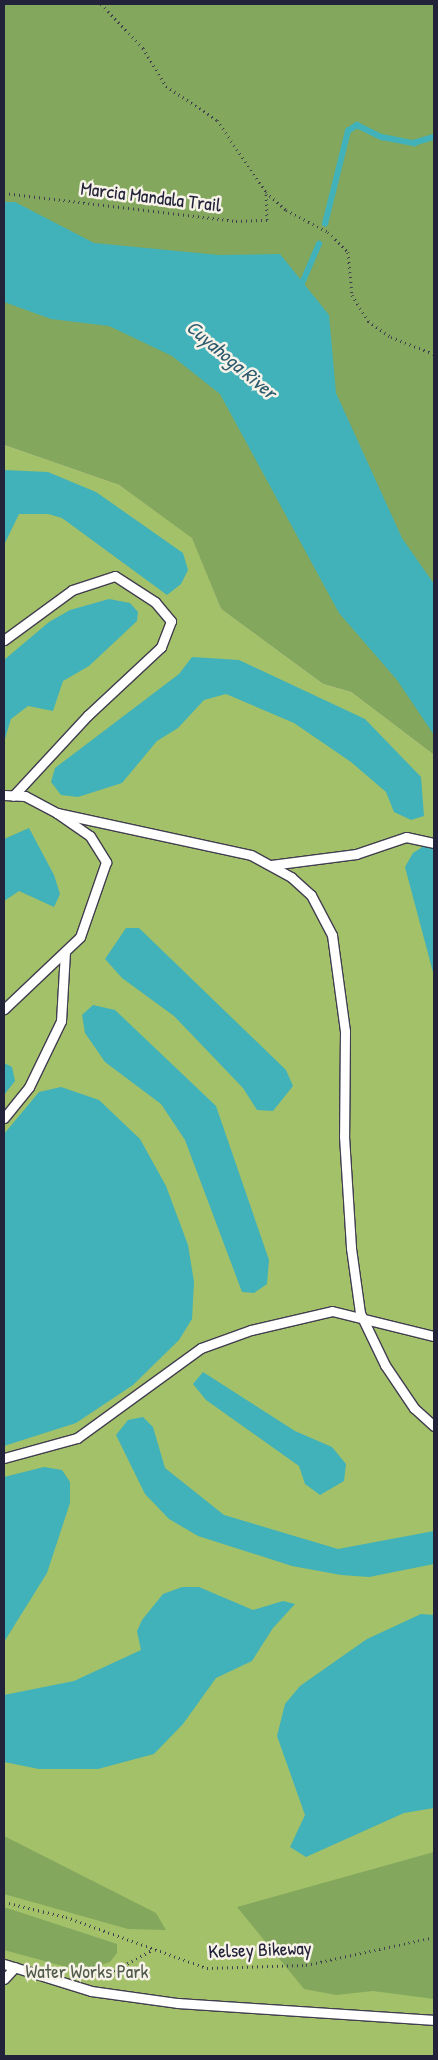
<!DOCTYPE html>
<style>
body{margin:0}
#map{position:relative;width:438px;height:2060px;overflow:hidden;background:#f0e0c2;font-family:"Patrick Hand",sans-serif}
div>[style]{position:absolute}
.green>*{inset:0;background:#a3c169}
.forest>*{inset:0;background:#82a75d}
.water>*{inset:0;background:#41b1ba}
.stream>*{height:5.5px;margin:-2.75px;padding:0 2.75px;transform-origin:2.75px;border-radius:2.75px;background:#41b1ba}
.path>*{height:3px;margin-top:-1.5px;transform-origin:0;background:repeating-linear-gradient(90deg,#413e4f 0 1px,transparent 0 5px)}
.roads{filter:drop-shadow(1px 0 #413e4f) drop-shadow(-1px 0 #413e4f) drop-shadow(0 1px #413e4f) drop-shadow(0 -1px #413e4f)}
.service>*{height:9px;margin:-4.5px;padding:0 4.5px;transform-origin:4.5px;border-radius:4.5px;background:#fff}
span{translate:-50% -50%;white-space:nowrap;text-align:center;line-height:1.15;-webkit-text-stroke:5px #f7f3e8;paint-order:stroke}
.street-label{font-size:19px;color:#22223b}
.park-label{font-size:19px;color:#4f5a4b}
.water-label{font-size:20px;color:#2e5b6e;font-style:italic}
.frame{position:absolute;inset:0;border:5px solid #22223b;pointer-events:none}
</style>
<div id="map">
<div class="green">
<div style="clip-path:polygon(4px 445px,119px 485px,193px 538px,221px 609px,323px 684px,351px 692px,434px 755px,434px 2056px,4px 2056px)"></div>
</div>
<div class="forest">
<div style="clip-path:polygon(4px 4px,434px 4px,434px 755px,351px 692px,323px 684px,221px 609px,192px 538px,119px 485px,4px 445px)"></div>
<div style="clip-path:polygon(4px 1836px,156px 1913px,166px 1930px,128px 1929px,4px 1894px)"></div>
<div style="clip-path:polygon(434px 1852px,434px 1999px,373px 1991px,336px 1995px,304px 1989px,237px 1907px)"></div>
<div style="clip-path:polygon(4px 1907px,117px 1944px,117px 1953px,110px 1962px,81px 1971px,4px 1950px)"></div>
</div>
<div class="water">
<div style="clip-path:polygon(4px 202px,15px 202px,94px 243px,219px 255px,280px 254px,329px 315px,336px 393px,402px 538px,434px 584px,434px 735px,397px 680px,339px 613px,220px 394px,172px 356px,109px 326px,51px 319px,4px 302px)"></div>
<div style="clip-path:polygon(4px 470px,48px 472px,96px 492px,183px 553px,188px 570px,181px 584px,167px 595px,62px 518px,48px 514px,19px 514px,4px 545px)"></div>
<div style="clip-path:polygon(109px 599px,130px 603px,138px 612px,137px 621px,89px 666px,63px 681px,53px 711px,28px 706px,11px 719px,4px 742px,4px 660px,49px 622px,70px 610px)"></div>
<div style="clip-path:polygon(192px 657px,239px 660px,365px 719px,421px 777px,424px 816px,411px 820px,394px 812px,386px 792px,351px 762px,294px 723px,226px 694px,204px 700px,178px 728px,157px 741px,122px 783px,78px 797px,61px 795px,51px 782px,55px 768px,179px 674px)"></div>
<div style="clip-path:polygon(29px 828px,54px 875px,60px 894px,54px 907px,19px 891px,4px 901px,4px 839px)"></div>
<div style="clip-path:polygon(424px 846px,434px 848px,434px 976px,405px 867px,413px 853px)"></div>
<div style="clip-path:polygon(126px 928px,139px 928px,286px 1070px,293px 1086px,273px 1111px,257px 1110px,243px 1088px,174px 1016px,122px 978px,105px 959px)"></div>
<div style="clip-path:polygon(93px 1005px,115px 1010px,216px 1106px,269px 1260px,267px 1284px,254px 1293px,242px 1292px,185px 1140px,161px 1104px,105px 1062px,85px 1033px,82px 1015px)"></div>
<div style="clip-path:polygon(4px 1063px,12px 1067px,15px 1081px,4px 1095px)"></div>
<div style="clip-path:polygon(61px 1087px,99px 1100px,140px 1139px,166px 1186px,188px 1245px,194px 1282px,192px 1319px,179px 1340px,133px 1385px,76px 1423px,4px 1446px,4px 1134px,39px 1092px)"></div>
<div style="clip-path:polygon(203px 1372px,295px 1431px,332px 1447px,346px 1464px,344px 1481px,320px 1495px,305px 1484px,299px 1466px,206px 1400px,193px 1384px)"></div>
<div style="clip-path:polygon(143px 1417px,153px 1427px,165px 1468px,224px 1515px,338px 1549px,434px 1531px,434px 1564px,369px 1577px,341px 1575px,292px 1566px,198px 1536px,169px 1519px,145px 1494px,116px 1435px,128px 1420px)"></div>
<div style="clip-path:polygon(44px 1467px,62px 1470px,70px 1482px,70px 1503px,47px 1573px,4px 1642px,4px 1477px)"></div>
<div style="clip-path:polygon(182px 1587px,199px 1587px,253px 1610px,283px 1601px,295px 1604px,273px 1628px,252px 1661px,216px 1678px,183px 1724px,154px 1754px,98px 1769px,39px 1769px,4px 1762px,4px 1695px,74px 1681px,141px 1650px,137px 1631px,142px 1620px,163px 1594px)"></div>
<div style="clip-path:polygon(421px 1614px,434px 1615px,434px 1808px,404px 1813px,306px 1857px,290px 1847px,305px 1815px,277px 1736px,285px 1704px,300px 1686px,367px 1639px)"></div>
</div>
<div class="stream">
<div style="left:325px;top:224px;width:96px;rotate:-76.1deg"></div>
<div style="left:348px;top:131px;width:11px;rotate:-34deg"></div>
<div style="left:357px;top:125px;width:28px;rotate:26deg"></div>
<div style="left:382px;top:137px;width:33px;rotate:11deg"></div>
<div style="left:414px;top:143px;width:21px;rotate:-17deg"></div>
<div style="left:300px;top:288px;width:48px;rotate:-66.6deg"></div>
</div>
<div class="path">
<div style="left:101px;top:4px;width:61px;rotate:46.3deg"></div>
<div style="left:143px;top:48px;width:44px;rotate:58.8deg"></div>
<div style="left:166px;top:86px;width:61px;rotate:33.7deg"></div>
<div style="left:217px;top:120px;width:87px;rotate:55.8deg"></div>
<div style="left:266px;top:192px;width:27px;rotate:42deg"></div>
<div style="left:286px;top:210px;width:47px;rotate:27.6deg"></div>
<div style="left:328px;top:232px;width:28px;rotate:45deg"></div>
<div style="left:348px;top:252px;width:43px;rotate:84.7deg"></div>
<div style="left:352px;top:295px;width:31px;rotate:58deg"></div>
<div style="left:368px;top:321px;width:28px;rotate:35deg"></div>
<div style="left:391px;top:337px;width:46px;rotate:21.6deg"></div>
<div style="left:4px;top:193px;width:234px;rotate:6.9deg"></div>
<div style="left:236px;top:221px;width:31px;rotate:-2deg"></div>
<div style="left:267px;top:220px;width:27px;rotate:-92deg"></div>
<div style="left:4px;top:1902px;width:64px;rotate:13.6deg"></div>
<div style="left:66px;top:1917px;width:150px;rotate:19.9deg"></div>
<div style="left:207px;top:1968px;width:99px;rotate:-1.7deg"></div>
<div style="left:306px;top:1965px;width:131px;rotate:-12.3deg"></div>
<div style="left:101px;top:1978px;width:60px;rotate:-28.7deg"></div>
</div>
<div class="roads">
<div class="service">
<div style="left:4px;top:640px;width:84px;rotate:-36.3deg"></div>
<div style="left:72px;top:590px;width:45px;rotate:-18deg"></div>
<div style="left:115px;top:576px;width:48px;rotate:33deg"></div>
<div style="left:155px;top:602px;width:25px;rotate:50deg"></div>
<div style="left:171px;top:621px;width:28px;rotate:111deg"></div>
<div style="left:161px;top:647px;width:100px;rotate:137deg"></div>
<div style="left:88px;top:715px;width:110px;rotate:132.8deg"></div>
<div style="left:4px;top:795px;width:21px;rotate:3deg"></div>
<div style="left:25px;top:796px;width:36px;rotate:28deg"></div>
<div style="left:57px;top:813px;width:40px;rotate:34.9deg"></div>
<div style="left:90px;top:836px;width:31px;rotate:58deg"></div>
<div style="left:106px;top:862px;width:79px;rotate:109.1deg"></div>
<div style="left:80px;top:937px;width:105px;rotate:136.5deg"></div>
<div style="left:57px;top:813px;width:198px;rotate:12.2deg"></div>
<div style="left:251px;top:855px;width:46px;rotate:28.8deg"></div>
<div style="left:291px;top:877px;width:27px;rotate:42deg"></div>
<div style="left:311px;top:895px;width:45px;rotate:62.3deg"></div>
<div style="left:332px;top:935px;width:97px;rotate:82.3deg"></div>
<div style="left:345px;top:1031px;width:105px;rotate:90.5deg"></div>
<div style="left:344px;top:1136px;width:112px;rotate:86.4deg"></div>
<div style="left:351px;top:1248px;width:66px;rotate:82.1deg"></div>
<div style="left:360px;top:1313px;width:58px;rotate:64.3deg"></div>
<div style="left:385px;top:1365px;width:52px;rotate:56deg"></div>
<div style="left:414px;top:1408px;width:27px;rotate:42deg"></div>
<div style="left:271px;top:865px;width:86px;rotate:-7.4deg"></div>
<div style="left:356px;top:854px;width:53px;rotate:-18.8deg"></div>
<div style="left:406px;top:837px;width:29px;rotate:12deg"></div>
<div style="left:4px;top:1118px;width:40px;rotate:-51deg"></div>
<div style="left:29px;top:1087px;width:73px;rotate:-64.1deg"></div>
<div style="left:61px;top:1021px;width:69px;rotate:-86.7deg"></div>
<div style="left:4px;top:1458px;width:76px;rotate:-15.3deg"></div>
<div style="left:77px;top:1438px;width:153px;rotate:-36deg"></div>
<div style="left:201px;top:1348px;width:53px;rotate:-19.8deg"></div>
<div style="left:251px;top:1330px;width:83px;rotate:-13.2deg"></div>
<div style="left:332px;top:1311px;width:105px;rotate:13.8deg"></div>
<div style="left:4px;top:1964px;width:91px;rotate:17.2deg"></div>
<div style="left:91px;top:1991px;width:88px;rotate:7.9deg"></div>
<div style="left:178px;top:2003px;width:257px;rotate:3.8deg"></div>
<div style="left:4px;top:1979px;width:16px;rotate:-47deg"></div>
</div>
</div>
<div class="street-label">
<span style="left:151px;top:197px;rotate:7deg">Marcia Mandala Trail</span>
<span style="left:260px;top:1950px;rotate:-2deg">Kelsey Bikeway</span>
</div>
<div class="park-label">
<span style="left:87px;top:1972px">Water Works Park</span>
</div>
<div class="water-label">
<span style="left:232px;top:359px;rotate:40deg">Cuyahoga River</span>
</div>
<div class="frame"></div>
</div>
